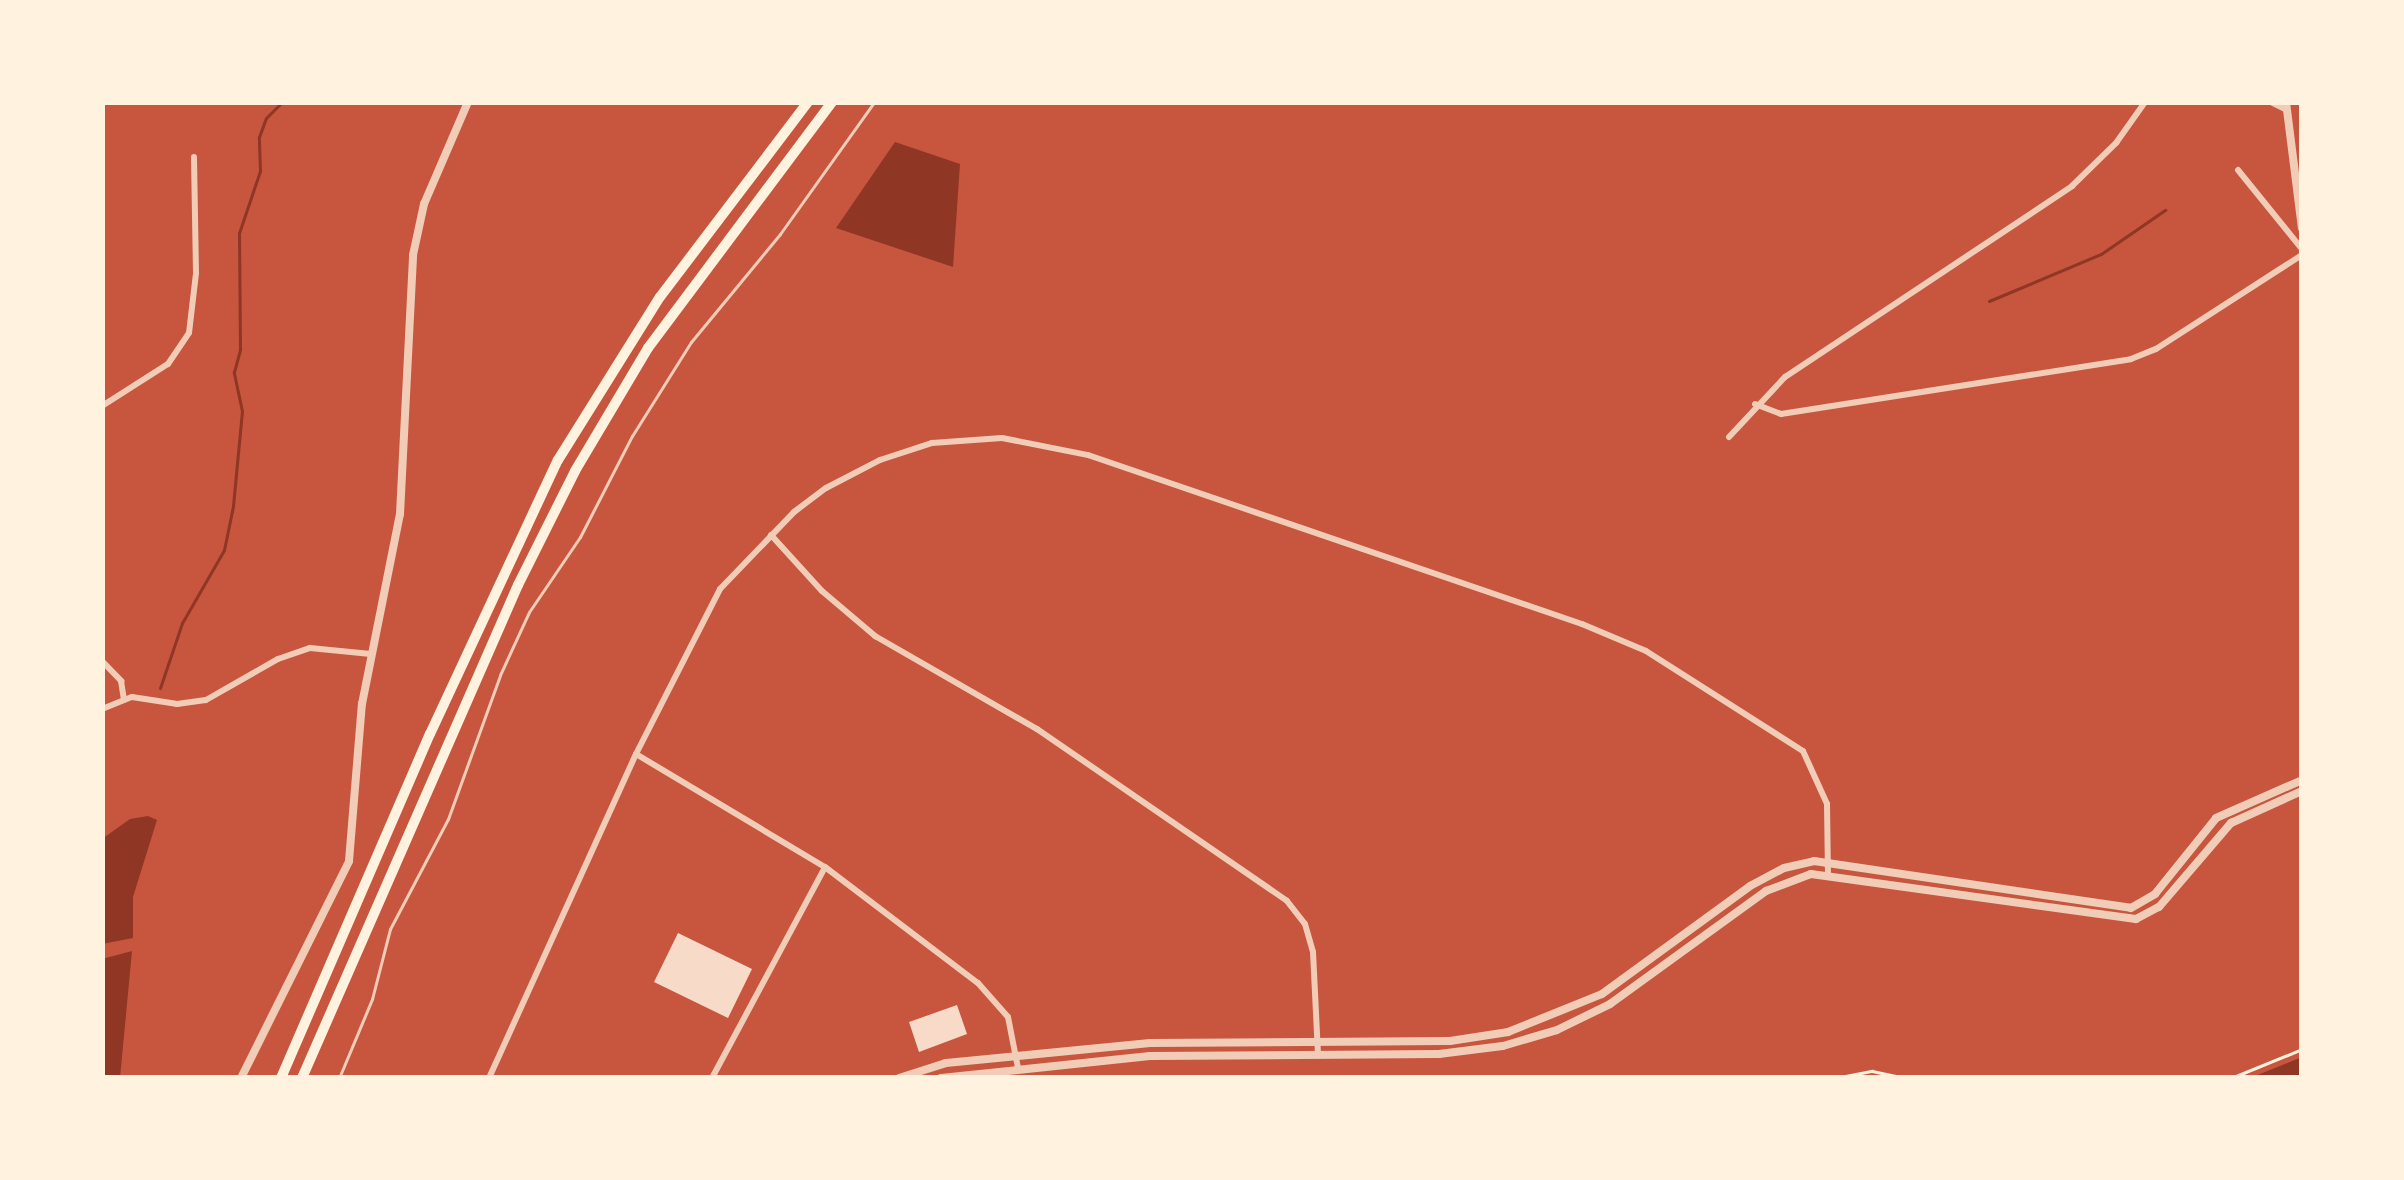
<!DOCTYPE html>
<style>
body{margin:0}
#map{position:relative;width:2404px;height:1180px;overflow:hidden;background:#c8553d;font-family:"Varela Round",sans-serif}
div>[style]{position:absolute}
.water>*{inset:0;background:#8f3625}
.stream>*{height:3px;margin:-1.5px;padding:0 1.5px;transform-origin:1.5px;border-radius:1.5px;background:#8f3625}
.building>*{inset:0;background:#f7dbc8}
.path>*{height:3px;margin:-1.5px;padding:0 1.5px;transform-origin:1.5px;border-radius:1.5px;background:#fff3e0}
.service>*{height:3px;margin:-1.5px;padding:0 1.5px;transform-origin:1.5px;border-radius:1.5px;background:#f1ccb7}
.minor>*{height:6px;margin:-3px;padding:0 3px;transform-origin:3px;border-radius:3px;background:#f1ccb7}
.tertiary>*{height:8px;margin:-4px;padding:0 4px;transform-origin:4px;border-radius:4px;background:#f1ccb7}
.trunk>*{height:10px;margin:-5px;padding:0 5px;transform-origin:5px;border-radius:5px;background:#fff3e0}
span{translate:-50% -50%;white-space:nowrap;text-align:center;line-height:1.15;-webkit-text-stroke:12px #fff3e0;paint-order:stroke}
.frame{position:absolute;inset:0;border:105px solid #fff3e0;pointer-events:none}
</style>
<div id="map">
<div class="water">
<div style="clip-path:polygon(895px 142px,960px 164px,953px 267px,836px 228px)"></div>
<div style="clip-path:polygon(148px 816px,157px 820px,133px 897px,133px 938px,102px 944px,102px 839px,130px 819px)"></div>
<div style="clip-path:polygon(132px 951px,120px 1078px,102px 1078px,102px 959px)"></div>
<div style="clip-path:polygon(2302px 1057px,2302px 1078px,2250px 1078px)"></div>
</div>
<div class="stream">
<div style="left:1989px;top:301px;width:121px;rotate:-22.8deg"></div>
<div style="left:2101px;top:254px;width:78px;rotate:-34.5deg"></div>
<div style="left:160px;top:688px;width:69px;rotate:-71.3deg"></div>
<div style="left:182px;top:623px;width:84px;rotate:-60.1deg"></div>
<div style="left:224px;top:550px;width:45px;rotate:-78.4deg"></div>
<div style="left:233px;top:506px;width:95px;rotate:-84.6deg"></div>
<div style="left:242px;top:411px;width:40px;rotate:-102deg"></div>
<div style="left:234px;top:372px;width:24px;rotate:-75deg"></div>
<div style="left:240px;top:349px;width:116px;rotate:-90.5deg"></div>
<div style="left:239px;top:233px;width:65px;rotate:-71.3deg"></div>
<div style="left:260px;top:171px;width:34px;rotate:-92deg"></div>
<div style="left:259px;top:137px;width:20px;rotate:-70deg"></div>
<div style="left:266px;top:118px;width:23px;rotate:-45deg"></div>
</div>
<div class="building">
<div style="clip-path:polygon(678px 933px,752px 969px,728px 1018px,654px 982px)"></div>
<div style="clip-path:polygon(957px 1005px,967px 1034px,919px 1052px,909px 1022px)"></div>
</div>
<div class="path">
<div style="left:1835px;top:1078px;width:38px;rotate:-11deg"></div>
<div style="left:1872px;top:1071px;width:35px;rotate:12deg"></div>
<div style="left:2231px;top:1078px;width:77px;rotate:-22.2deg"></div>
</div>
<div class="service">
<div style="left:339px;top:1078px;width:86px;rotate:-67.3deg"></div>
<div style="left:372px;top:999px;width:72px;rotate:-75.6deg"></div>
<div style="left:390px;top:929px;width:124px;rotate:-62.2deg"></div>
<div style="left:448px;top:819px;width:153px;rotate:-70.1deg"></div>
<div style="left:500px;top:675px;width:69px;rotate:-65.3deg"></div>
<div style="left:529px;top:612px;width:91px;rotate:-55.8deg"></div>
<div style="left:580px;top:537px;width:114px;rotate:-62.8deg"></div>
<div style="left:632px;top:436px;width:111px;rotate:-57.9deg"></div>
<div style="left:691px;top:342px;width:140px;rotate:-50.5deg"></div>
<div style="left:780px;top:234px;width:162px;rotate:-54.5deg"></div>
</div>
<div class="minor">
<div style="left:2271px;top:102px;width:18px;rotate:27deg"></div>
<div style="left:2238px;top:170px;width:102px;rotate:51deg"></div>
<div style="left:1755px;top:404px;width:28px;rotate:21deg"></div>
<div style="left:1781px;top:414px;width:354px;rotate:-8.9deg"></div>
<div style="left:2131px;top:359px;width:27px;rotate:-22deg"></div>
<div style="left:2156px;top:349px;width:174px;rotate:-32.8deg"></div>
<div style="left:102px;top:406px;width:78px;rotate:-32.5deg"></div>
<div style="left:168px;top:364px;width:37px;rotate:-56deg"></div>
<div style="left:189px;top:333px;width:60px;rotate:-83.3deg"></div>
<div style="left:196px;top:273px;width:116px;rotate:-91deg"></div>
<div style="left:1729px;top:437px;width:82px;rotate:-47deg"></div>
<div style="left:1785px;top:377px;width:345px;rotate:-33.6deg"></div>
<div style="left:2072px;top:186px;width:62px;rotate:-44.3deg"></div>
<div style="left:2116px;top:143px;width:50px;rotate:-54.7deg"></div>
<div style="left:771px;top:535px;width:76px;rotate:47.7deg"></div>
<div style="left:822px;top:591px;width:70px;rotate:40.3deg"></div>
<div style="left:875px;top:636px;width:187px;rotate:29.9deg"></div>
<div style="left:1037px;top:729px;width:303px;rotate:34.5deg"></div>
<div style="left:1287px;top:901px;width:29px;rotate:52deg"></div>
<div style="left:1305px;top:924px;width:29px;rotate:74deg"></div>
<div style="left:1313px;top:952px;width:103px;rotate:87.2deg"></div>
<div style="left:102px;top:661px;width:28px;rotate:46deg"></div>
<div style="left:121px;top:681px;width:19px;rotate:81deg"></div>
<div style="left:102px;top:709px;width:32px;rotate:-22deg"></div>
<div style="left:132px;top:697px;width:46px;rotate:8.8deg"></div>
<div style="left:177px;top:704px;width:29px;rotate:-8deg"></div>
<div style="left:206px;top:700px;width:83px;rotate:-29.7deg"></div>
<div style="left:278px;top:659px;width:34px;rotate:-19deg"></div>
<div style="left:310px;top:648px;width:61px;rotate:5.6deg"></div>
<div style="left:636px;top:754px;width:220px;rotate:30.9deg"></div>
<div style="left:825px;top:867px;width:192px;rotate:37.2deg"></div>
<div style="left:978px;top:983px;width:45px;rotate:48.6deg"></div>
<div style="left:1008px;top:1017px;width:52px;rotate:78.9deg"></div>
<div style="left:489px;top:1078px;width:356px;rotate:-65.6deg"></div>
<div style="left:636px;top:754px;width:185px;rotate:-63deg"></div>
<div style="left:720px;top:589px;width:107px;rotate:-46.1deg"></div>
<div style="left:794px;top:512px;width:40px;rotate:-37deg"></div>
<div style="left:826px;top:488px;width:61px;rotate:-27.4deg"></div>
<div style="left:880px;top:460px;width:55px;rotate:-18.1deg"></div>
<div style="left:932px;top:443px;width:70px;rotate:-4.1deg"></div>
<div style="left:1002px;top:438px;width:88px;rotate:11.2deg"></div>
<div style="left:1088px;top:455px;width:522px;rotate:18.89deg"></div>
<div style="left:1582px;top:624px;width:69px;rotate:22.9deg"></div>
<div style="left:1646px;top:651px;width:186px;rotate:32.5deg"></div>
<div style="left:1803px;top:751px;width:58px;rotate:65.6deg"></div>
<div style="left:1827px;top:804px;width:68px;rotate:89.2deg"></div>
<div style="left:712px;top:1078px;width:239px;rotate:-61.8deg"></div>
</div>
<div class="tertiary">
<div style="left:2286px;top:102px;width:127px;rotate:82.8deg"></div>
<div style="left:241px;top:1078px;width:242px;rotate:-63.5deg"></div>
<div style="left:349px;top:861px;width:158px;rotate:-85.3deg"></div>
<div style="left:362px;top:704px;width:194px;rotate:-78.7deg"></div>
<div style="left:400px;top:514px;width:259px;rotate:-87.1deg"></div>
<div style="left:413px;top:255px;width:52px;rotate:-77.8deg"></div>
<div style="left:424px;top:204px;width:111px;rotate:-66.7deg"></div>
<div style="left:899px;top:1078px;width:49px;rotate:-17.7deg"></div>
<div style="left:946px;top:1063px;width:205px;rotate:-5.6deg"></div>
<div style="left:1150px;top:1043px;width:300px;rotate:-0.4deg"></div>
<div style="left:1450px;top:1041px;width:59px;rotate:-8.8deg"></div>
<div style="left:1508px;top:1032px;width:101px;rotate:-22deg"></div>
<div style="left:1602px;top:994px;width:183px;rotate:-36.1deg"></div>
<div style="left:1750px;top:886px;width:38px;rotate:-28deg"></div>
<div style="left:1784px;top:868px;width:31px;rotate:-13deg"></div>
<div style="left:1814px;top:861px;width:320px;rotate:8.4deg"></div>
<div style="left:2131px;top:908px;width:28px;rotate:-30deg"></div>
<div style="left:2155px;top:894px;width:97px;rotate:-51.2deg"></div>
<div style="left:2216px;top:818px;width:94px;rotate:-23.8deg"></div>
<div style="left:941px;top:1078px;width:210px;rotate:-6deg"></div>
<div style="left:1150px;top:1056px;width:289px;rotate:-0.4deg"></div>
<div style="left:1439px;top:1054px;width:64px;rotate:-7.1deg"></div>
<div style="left:1503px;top:1046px;width:56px;rotate:-16.5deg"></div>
<div style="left:1557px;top:1030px;width:59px;rotate:-26.1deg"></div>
<div style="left:1610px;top:1004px;width:193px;rotate:-35.9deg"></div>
<div style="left:1766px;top:891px;width:48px;rotate:-20.7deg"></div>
<div style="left:1811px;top:874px;width:328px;rotate:7.9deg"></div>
<div style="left:2136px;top:919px;width:26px;rotate:-28deg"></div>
<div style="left:2159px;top:907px;width:111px;rotate:-49.4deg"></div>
<div style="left:2231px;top:823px;width:78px;rotate:-24.3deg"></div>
</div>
<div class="trunk">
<div style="left:281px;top:1078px;width:375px;rotate:-66.6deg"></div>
<div style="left:430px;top:734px;width:302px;rotate:-65deg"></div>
<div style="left:558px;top:460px;width:192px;rotate:-58deg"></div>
<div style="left:660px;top:297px;width:245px;rotate:-52.8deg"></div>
<div style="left:302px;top:1078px;width:538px;rotate:-66.34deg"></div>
<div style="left:518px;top:585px;width:127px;rotate:-63.4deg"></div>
<div style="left:575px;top:471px;width:143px;rotate:-59.3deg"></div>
<div style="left:648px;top:348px;width:307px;rotate:-53.2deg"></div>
</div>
<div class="frame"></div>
</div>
